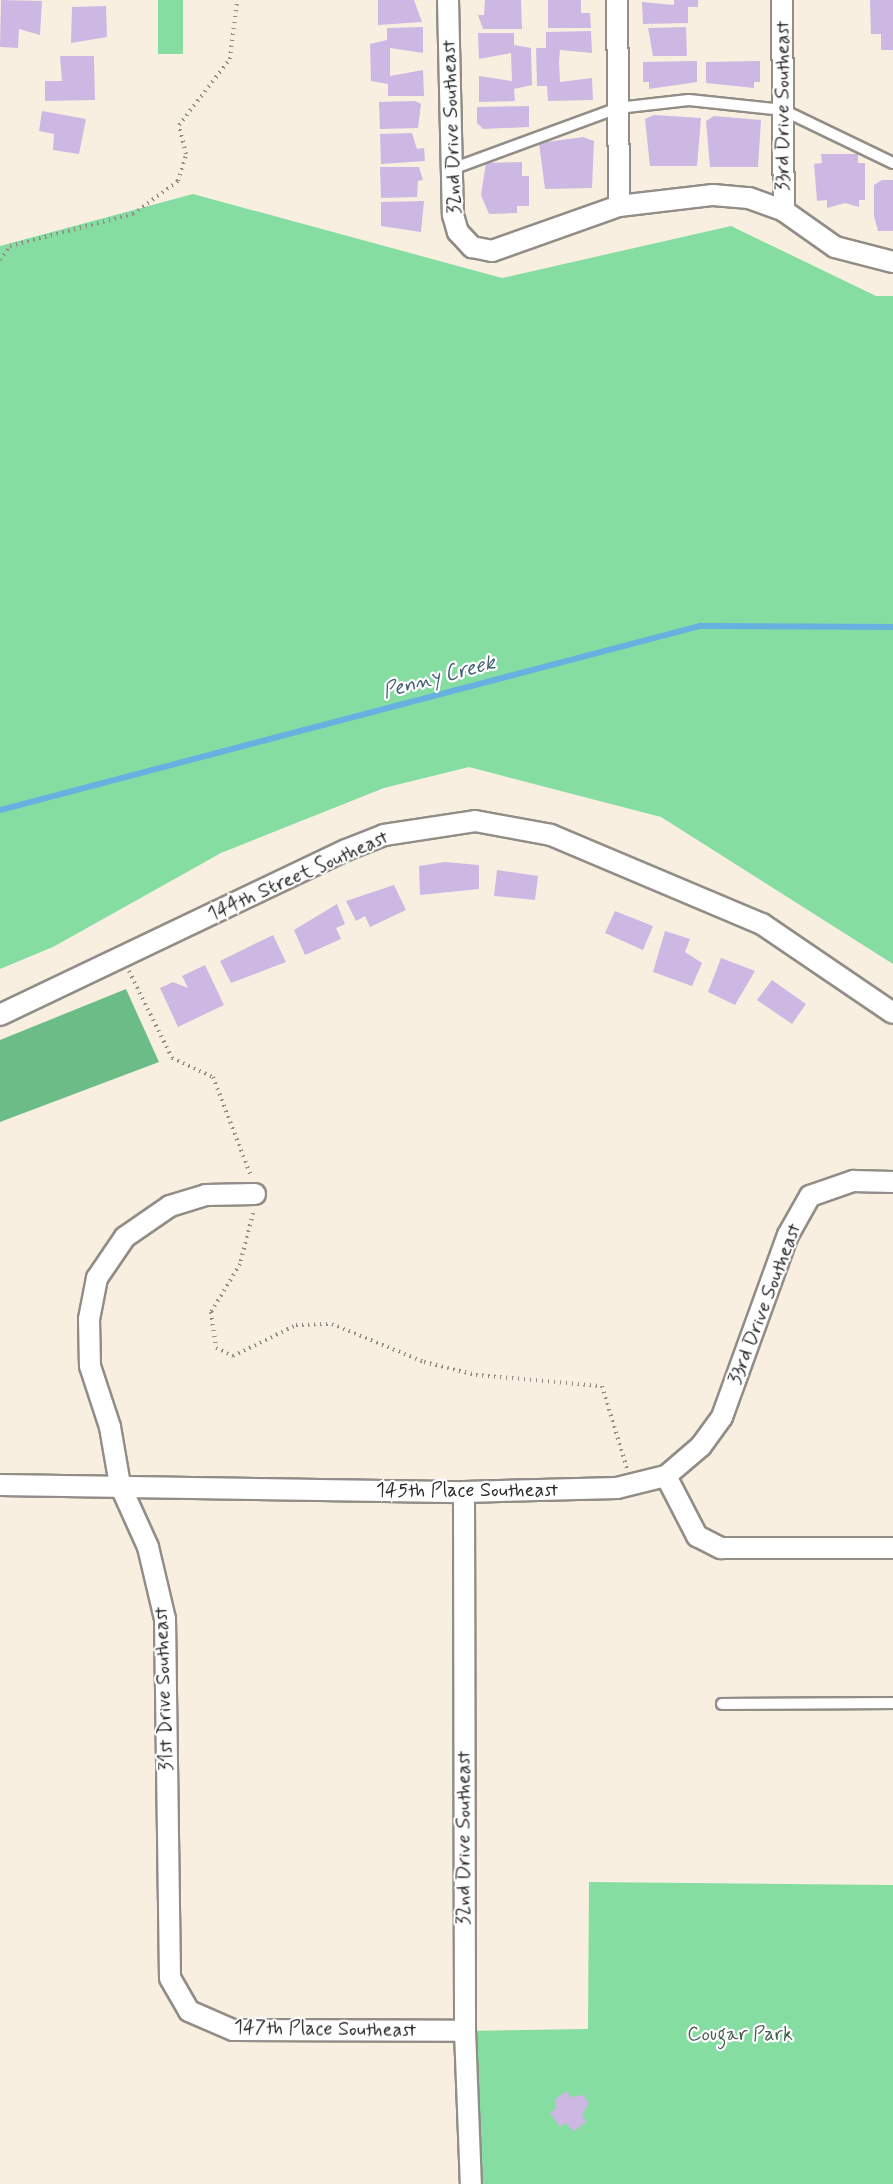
<!DOCTYPE html>
<style>
body{margin:0}
#map{position:relative;width:893px;height:2184px;overflow:hidden;background:#f8efe0;font-family:Mynerve,sans-serif}
div>[style]{position:absolute}
.green>*{inset:0;background:#86dda2}
.forest>*{inset:0;background:#6cbc88}
.stream>*{height:6px;margin:-3px;padding:0 3px;transform-origin:3px;border-radius:3px;background:#66b1df}
.building>*{inset:0;background:#cdb8e3}
.path>*{height:4px;margin-top:-2px;transform-origin:0;background:repeating-linear-gradient(90deg,#928d86 0 1.5px,transparent 0 6px)}
.roads{filter:drop-shadow(2px 0 #928d86) drop-shadow(-2px 0 #928d86) drop-shadow(0 2px #928d86) drop-shadow(0 -2px #928d86)}
.lane>*{height:10px;margin:-5px;padding:0 5px;transform-origin:5px;border-radius:5px;background:#fff}
.street>*{height:20px;margin:-10px;padding:0 10px;transform-origin:10px;border-radius:10px;background:#fff}
span{translate:-50% -50%;white-space:nowrap;text-align:center;line-height:1.15;-webkit-text-stroke:4.5px #fff;paint-order:stroke}
.street-label{font-size:20px;color:#2b2b2b}
.park-label{font-size:20px;color:#46604f}
.water-label{font-size:21px;color:#436173;font-style:italic}
</style>
<div id="map">
<div class="green">
<div style="clip-path:polygon(158px 0,183px 0,183px 54px,158px 54px)"></div>
<div style="clip-path:polygon(193px 194px,502px 278px,731px 226px,876px 296px,893px 296px,893px 964px,661px 817px,469px 767px,384px 788px,221px 853px,53px 947px,0 969px,0 246px)"></div>
<div style="clip-path:polygon(589px 1882px,893px 1885px,893px 2184px,471px 2184px,465px 2031px,588px 2029px)"></div>
</div>
<div class="forest">
<div style="clip-path:polygon(126px 989px,159px 1062px,0 1122px,0 1040px)"></div>
</div>
<div class="stream">
<div style="left:0;top:810px;width:724px;rotate:-14.73deg"></div>
<div style="left:700px;top:626px;width:193px;rotate:0.3deg"></div>
</div>
<div class="building">
<div style="clip-path:polygon(1px 0,42px 1px,40px 35px,19px 29px,18px 48px,0 47px)"></div>
<div style="clip-path:polygon(378px 0,414px 0,422px 22px,378px 25px)"></div>
<div style="clip-path:polygon(485px 0,521px 0,522px 29px,483px 29px,478px 15px,484px 15px)"></div>
<div style="clip-path:polygon(548px 0,581px 0,581px 13px,590px 13px,591px 28px,548px 28px)"></div>
<div style="clip-path:polygon(674px 0,698px 0,698px 7px,688px 7px,688px 23px,643px 24px,642px 2px,674px 5px)"></div>
<div style="clip-path:polygon(870px 0,893px 0,893px 50px,881px 50px,881px 34px,871px 34px)"></div>
<div style="clip-path:polygon(106px 6px,107px 37px,71px 43px,72px 7px)"></div>
<div style="clip-path:polygon(423px 27px,423px 53px,390px 48px,390px 76px,423px 70px,424px 96px,388px 96px,388px 84px,371px 81px,370px 44px,387px 40px,387px 28px)"></div>
<div style="clip-path:polygon(686px 27px,687px 56px,653px 56px,648px 28px)"></div>
<div style="clip-path:polygon(591px 31px,592px 53px,560px 50px,559px 62px,560px 82px,592px 78px,593px 100px,548px 101px,547px 86px,537px 86px,536px 48px,546px 48px,546px 32px)"></div>
<div style="clip-path:polygon(478px 33px,514px 33px,514px 45px,531px 48px,532px 85px,514px 89px,515px 101px,479px 102px,479px 76px,512px 81px,511px 53px,479px 59px)"></div>
<div style="clip-path:polygon(60px 56px,94px 56px,95px 100px,45px 101px,45px 81px,62px 81px)"></div>
<div style="clip-path:polygon(697px 61px,697px 82px,649px 89px,649px 82px,643px 82px,643px 62px)"></div>
<div style="clip-path:polygon(760px 61px,760px 82px,754px 82px,754px 88px,706px 83px,706px 62px)"></div>
<div style="clip-path:polygon(415px 101px,421px 104px,418px 128px,380px 129px,379px 102px)"></div>
<div style="clip-path:polygon(529px 106px,529px 127px,483px 129px,477px 123px,477px 107px)"></div>
<div style="clip-path:polygon(42px 111px,86px 119px,79px 154px,53px 150px,54px 134px,39px 131px)"></div>
<div style="clip-path:polygon(654px 115px,701px 118px,697px 166px,650px 166px,645px 119px)"></div>
<div style="clip-path:polygon(714px 116px,761px 120px,758px 167px,710px 167px,706px 121px)"></div>
<div style="clip-path:polygon(412px 133px,417px 149px,424px 148px,425px 161px,381px 164px,380px 134px)"></div>
<div style="clip-path:polygon(583px 137px,594px 141px,592px 188px,545px 189px,539px 143px)"></div>
<div style="clip-path:polygon(821px 154px,858px 154px,858px 163px,865px 163px,865px 200px,859px 200px,859px 207px,845px 203px,827px 208px,827px 200px,817px 201px,814px 164px,822px 163px)"></div>
<div style="clip-path:polygon(522px 162px,522px 176px,529px 176px,529px 206px,517px 206px,517px 213px,489px 214px,481px 195px,486px 163px)"></div>
<div style="clip-path:polygon(380px 167px,419px 167px,423px 180px,418px 181px,417px 197px,381px 198px)"></div>
<div style="clip-path:polygon(882px 180px,893px 180px,893px 231px,878px 231px,874px 216px,874px 185px)"></div>
<div style="clip-path:polygon(424px 201px,421px 232px,381px 226px,381px 202px)"></div>
<div style="clip-path:polygon(445px 862px,479px 865px,479px 889px,420px 895px,419px 866px)"></div>
<div style="clip-path:polygon(497px 870px,538px 876px,535px 900px,494px 896px)"></div>
<div style="clip-path:polygon(394px 885px,406px 910px,370px 927px,365px 916px,356px 921px,346px 901px)"></div>
<div style="clip-path:polygon(337px 904px,345px 924px,336px 928px,341px 939px,305px 955px,294px 930px)"></div>
<div style="clip-path:polygon(615px 911px,653px 926px,643px 950px,605px 933px)"></div>
<div style="clip-path:polygon(665px 931px,690px 939px,685px 952px,702px 963px,692px 986px,653px 972px)"></div>
<div style="clip-path:polygon(273px 935px,286px 962px,231px 983px,220px 961px)"></div>
<div style="clip-path:polygon(721px 958px,755px 971px,735px 1005px,708px 992px)"></div>
<div style="clip-path:polygon(205px 965px,224px 1005px,178px 1027px,160px 988px,173px 982px,188px 988px,182px 976px)"></div>
<div style="clip-path:polygon(772px 980px,806px 1004px,792px 1024px,757px 1000px)"></div>
<div style="clip-path:polygon(567px 2091px,570px 2097px,583px 2095px,589px 2103px,582px 2115px,586px 2122px,574px 2131px,565px 2123px,560px 2127px,550px 2113px,556px 2109px,555px 2099px)"></div>
</div>
<div class="path">
<div style="left:0;top:260px;width:17px;rotate:-54deg"></div>
<div style="left:10px;top:246px;width:127px;rotate:-14.6deg"></div>
<div style="left:133px;top:214px;width:56px;rotate:-36.3deg"></div>
<div style="left:178px;top:181px;width:28px;rotate:-73deg"></div>
<div style="left:186px;top:154px;width:30px;rotate:-104deg"></div>
<div style="left:179px;top:125px;width:83px;rotate:-52.3deg"></div>
<div style="left:230px;top:59px;width:59px;rotate:-83.2deg"></div>
<div style="left:129px;top:971px;width:97px;rotate:63.7deg"></div>
<div style="left:172px;top:1058px;width:45px;rotate:24.9deg"></div>
<div style="left:213px;top:1077px;width:106px;rotate:69deg"></div>
<div style="left:253px;top:1213px;width:53px;rotate:104.3deg"></div>
<div style="left:240px;top:1264px;width:56px;rotate:121.1deg"></div>
<div style="left:211px;top:1312px;width:36px;rotate:82deg"></div>
<div style="left:216px;top:1348px;width:19px;rotate:25deg"></div>
<div style="left:233px;top:1356px;width:70px;rotate:-26.2deg"></div>
<div style="left:296px;top:1325px;width:36px;rotate:-2deg"></div>
<div style="left:332px;top:1324px;width:100px;rotate:22.4deg"></div>
<div style="left:424px;top:1362px;width:54px;rotate:14deg"></div>
<div style="left:476px;top:1375px;width:126px;rotate:5deg"></div>
<div style="left:602px;top:1386px;width:87px;rotate:73.2deg"></div>
</div>
<div class="roads">
<div class="lane">
<div style="left:452px;top:169px;width:177px;rotate:-20.2deg"></div>
<div style="left:618px;top:108px;width:71px;rotate:-6.4deg"></div>
<div style="left:689px;top:100px;width:95px;rotate:6.1deg"></div>
<div style="left:783px;top:110px;width:122px;rotate:25.7deg"></div>
<div style="left:722px;top:1704px;width:171px;rotate:-0.3deg"></div>
</div>
<div class="street">
<div style="left:448px;top:0;width:215px;rotate:88.7deg"></div>
<div style="left:453px;top:215px;width:18px;rotate:74deg"></div>
<div style="left:458px;top:232px;width:21px;rotate:47deg"></div>
<div style="left:472px;top:247px;width:20px;rotate:11deg"></div>
<div style="left:492px;top:251px;width:135px;rotate:-19.5deg"></div>
<div style="left:619px;top:206px;width:95px;rotate:-6.7deg"></div>
<div style="left:713px;top:195px;width:36px;rotate:5deg"></div>
<div style="left:749px;top:198px;width:37px;rotate:20deg"></div>
<div style="left:784px;top:211px;width:62px;rotate:35.2deg"></div>
<div style="left:835px;top:247px;width:60px;rotate:14.5deg"></div>
<div style="left:617px;top:0;width:206px;rotate:89.4deg"></div>
<div style="left:782px;top:0;width:211px;rotate:89.5deg"></div>
<div style="left:0;top:1015px;width:383px;rotate:-25.5deg"></div>
<div style="left:346px;top:850px;width:41px;rotate:-21.5deg"></div>
<div style="left:384px;top:835px;width:92px;rotate:-8.7deg"></div>
<div style="left:475px;top:821px;width:77px;rotate:10.4deg"></div>
<div style="left:551px;top:835px;width:229px;rotate:22.9deg"></div>
<div style="left:762px;top:924px;width:158px;rotate:34.2deg"></div>
<div style="left:255px;top:1194px;width:49px;rotate:178.8deg"></div>
<div style="left:206px;top:1195px;width:38px;rotate:163deg"></div>
<div style="left:170px;top:1206px;width:55px;rotate:145.4deg"></div>
<div style="left:125px;top:1237px;width:50px;rotate:124.3deg"></div>
<div style="left:97px;top:1278px;width:42px;rotate:101deg"></div>
<div style="left:89px;top:1319px;width:47px;rotate:88.8deg"></div>
<div style="left:90px;top:1366px;width:64px;rotate:71.8deg"></div>
<div style="left:110px;top:1427px;width:59px;rotate:80.2deg"></div>
<div style="left:120px;top:1485px;width:68px;rotate:65.7deg"></div>
<div style="left:148px;top:1547px;width:74px;rotate:76.7deg"></div>
<div style="left:165px;top:1619px;width:359px;rotate:89.2deg"></div>
<div style="left:170px;top:1978px;width:38px;rotate:60deg"></div>
<div style="left:189px;top:2011px;width:48px;rotate:23.4deg"></div>
<div style="left:233px;top:2030px;width:232px;rotate:0.2deg"></div>
<div style="left:666px;top:1476px;width:46px;rotate:-40.6deg"></div>
<div style="left:701px;top:1446px;width:36px;rotate:-54deg"></div>
<div style="left:722px;top:1417px;width:194px;rotate:-70.1deg"></div>
<div style="left:788px;top:1235px;width:45px;rotate:-60.6deg"></div>
<div style="left:810px;top:1196px;width:46px;rotate:-19.2deg"></div>
<div style="left:853px;top:1181px;width:40px;rotate:1.4deg"></div>
<div style="left:0;top:1485px;width:464px;rotate:0.9deg"></div>
<div style="left:464px;top:1492px;width:153px;rotate:-1.5deg"></div>
<div style="left:617px;top:1488px;width:50px;rotate:-13.8deg"></div>
<div style="left:666px;top:1476px;width:68px;rotate:62.7deg"></div>
<div style="left:697px;top:1536px;width:27px;rotate:27deg"></div>
<div style="left:721px;top:1548px;width:172px"></div>
<div style="left:464px;top:1492px;width:539px;rotate:89.89deg"></div>
<div style="left:465px;top:2031px;width:153px;rotate:87.8deg"></div>
</div>
</div>
<div class="street-label">
<span style="left:783px;top:106px;rotate:-90deg">33rd Drive Southeast</span>
<span style="left:452px;top:127px;rotate:-92deg">32nd Drive Southeast</span>
<span style="left:298px;top:876px;rotate:-24deg">144th Street Southeast</span>
<span style="left:765px;top:1304px;rotate:-69deg">33rd Drive Southeast</span>
<span style="left:467px;top:1490px">145th Place Southeast</span>
<span style="left:164px;top:1689px;rotate:-92deg">31st Drive Southeast</span>
<span style="left:464px;top:1838px;rotate:-90deg">32nd Drive Southeast</span>
<span style="left:325px;top:2029px;rotate:1deg">147th Place Southeast</span>
</div>
<div class="park-label">
<span style="left:740px;top:2034px">Cougar Park</span>
</div>
<div class="water-label">
<span style="left:439px;top:677px;rotate:-15deg">Penny Creek</span>
</div>
</div>
